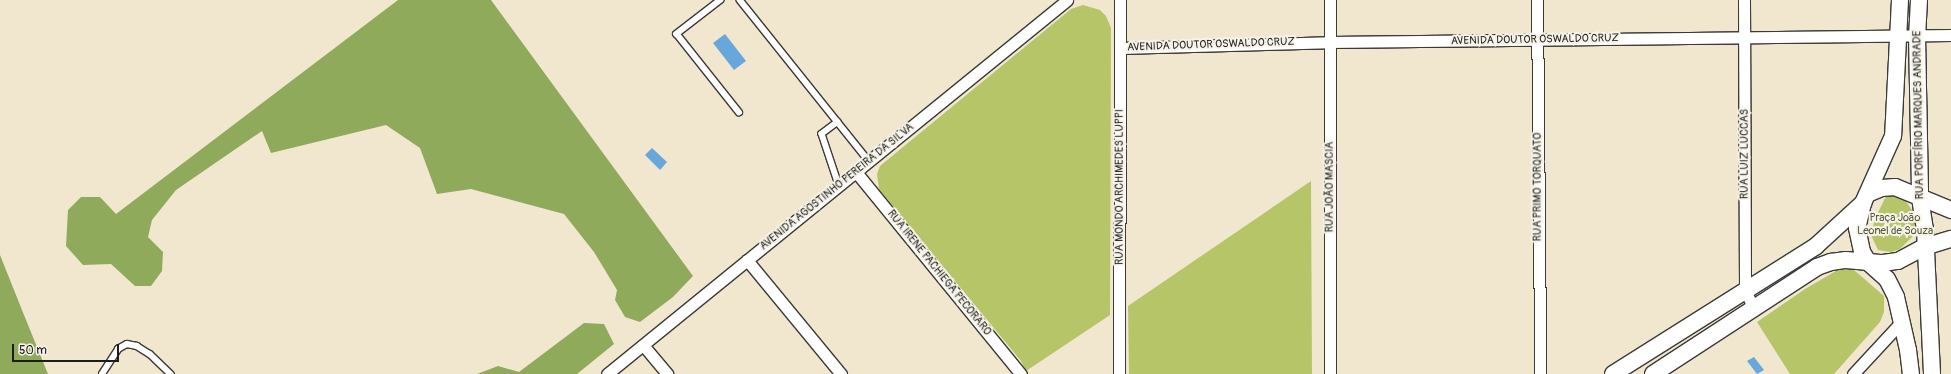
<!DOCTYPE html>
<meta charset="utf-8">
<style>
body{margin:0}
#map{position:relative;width:1951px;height:374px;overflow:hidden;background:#f1e7cf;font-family:Pangolin,sans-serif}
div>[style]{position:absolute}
.green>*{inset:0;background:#b5c568}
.forest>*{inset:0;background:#90aa5c}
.water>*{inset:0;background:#68a7db}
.roads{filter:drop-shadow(1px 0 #3c3a37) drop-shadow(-1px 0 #3c3a37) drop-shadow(0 1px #3c3a37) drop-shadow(0 -1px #3c3a37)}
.lane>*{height:5.5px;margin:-2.75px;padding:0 2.75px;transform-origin:2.75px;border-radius:2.75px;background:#fff}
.street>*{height:11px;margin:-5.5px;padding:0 5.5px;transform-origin:5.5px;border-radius:5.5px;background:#fff}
.secondary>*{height:16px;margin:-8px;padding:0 8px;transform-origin:8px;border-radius:8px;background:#fff}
span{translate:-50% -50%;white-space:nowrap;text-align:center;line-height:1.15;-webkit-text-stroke:4px #f7f3e8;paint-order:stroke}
.street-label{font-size:11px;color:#1c1c1c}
.park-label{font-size:11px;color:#525737}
.scale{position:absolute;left:12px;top:344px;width:107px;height:18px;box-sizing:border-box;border:2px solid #1c1c1c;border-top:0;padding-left:5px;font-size:12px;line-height:14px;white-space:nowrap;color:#1c1c1c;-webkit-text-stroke:3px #f7f3e8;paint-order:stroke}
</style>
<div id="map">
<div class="green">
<div style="clip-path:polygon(1083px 5px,1100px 10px,1106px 16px,1111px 28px,1110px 315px,1026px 371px,1021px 361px,879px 189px,877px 174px,880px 166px,1071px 9px)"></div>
<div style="clip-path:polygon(1311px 181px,1312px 374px,1129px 374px,1128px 306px)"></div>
<div style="clip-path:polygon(1887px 194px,1905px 200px,1916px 216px,1914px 235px,1900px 249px,1891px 252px,1878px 250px,1871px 235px,1875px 219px)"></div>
<div style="clip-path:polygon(1841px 268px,1854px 270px,1884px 296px,1884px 312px,1880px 322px,1834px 374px,1790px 374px,1757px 322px,1805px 289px)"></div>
</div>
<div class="forest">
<div style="clip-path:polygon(398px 0,491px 0,693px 276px,673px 297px,640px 322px,625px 317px,615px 300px,617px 290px,594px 252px,564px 214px,471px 189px,437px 194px,420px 148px,386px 125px,271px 153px,262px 131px,176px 190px,152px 220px,148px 237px,163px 252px,162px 271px,151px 286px,135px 286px,111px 264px,83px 265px,66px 246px,68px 210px,81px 197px,100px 197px,116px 214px)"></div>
<div style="clip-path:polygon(0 255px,24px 315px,48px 374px,0 374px)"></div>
<div style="clip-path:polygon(584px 323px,604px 324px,614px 344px,577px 374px,477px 374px,498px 366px,519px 372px)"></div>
</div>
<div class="water">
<div style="clip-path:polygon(725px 34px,746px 61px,734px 70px,713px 43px)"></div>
<div style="clip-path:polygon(652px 148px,667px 162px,660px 170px,645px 155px)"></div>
<div style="clip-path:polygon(1754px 357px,1764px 370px,1757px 374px,1747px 361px)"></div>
</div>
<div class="roads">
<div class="lane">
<div style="left:721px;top:0;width:56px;rotate:142.3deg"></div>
<div style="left:677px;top:34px;width:100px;rotate:51.5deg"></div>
<div style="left:740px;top:0;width:206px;rotate:51.3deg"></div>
<div style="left:838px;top:122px;width:20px;rotate:143deg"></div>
<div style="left:822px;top:134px;width:54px;rotate:71.6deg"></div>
<div style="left:102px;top:374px;width:30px;rotate:-57deg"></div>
<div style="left:118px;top:349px;width:10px;rotate:-29deg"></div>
<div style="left:127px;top:344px;width:10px;rotate:11deg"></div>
<div style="left:137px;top:346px;width:15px;rotate:32deg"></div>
<div style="left:150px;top:354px;width:29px;rotate:44deg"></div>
</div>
<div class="street">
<div style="left:1330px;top:0;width:374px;rotate:90deg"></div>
<div style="left:1537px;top:0;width:374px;rotate:89.5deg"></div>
<div style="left:1744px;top:0;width:290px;rotate:89.8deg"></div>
<div style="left:1745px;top:290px;width:19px;rotate:65deg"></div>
<div style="left:1120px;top:48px;width:209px;rotate:-1.6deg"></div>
<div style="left:1329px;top:42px;width:622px;rotate:-0.64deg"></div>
<div style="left:856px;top:172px;width:261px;rotate:50.8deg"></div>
<div style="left:747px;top:260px;width:148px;rotate:50.5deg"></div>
<div style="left:643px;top:345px;width:38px;rotate:50deg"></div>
<div style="left:607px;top:374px;width:593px;rotate:-39.11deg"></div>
<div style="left:1119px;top:374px;width:374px;rotate:-89.8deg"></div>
<div style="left:1853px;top:374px;width:72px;rotate:-47.2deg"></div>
</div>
<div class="secondary">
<div style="left:1900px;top:0;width:136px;rotate:92.9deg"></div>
<div style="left:1893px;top:136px;width:73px;rotate:114.1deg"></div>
<div style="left:1863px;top:203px;width:26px;rotate:103deg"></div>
<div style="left:1857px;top:228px;width:25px;rotate:78deg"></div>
<div style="left:1862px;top:252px;width:13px;rotate:58deg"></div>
<div style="left:1869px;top:263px;width:24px;rotate:42deg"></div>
<div style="left:1887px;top:279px;width:20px;rotate:63deg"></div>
<div style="left:1896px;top:297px;width:54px;rotate:77.2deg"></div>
<div style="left:1908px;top:350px;width:24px;rotate:83deg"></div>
<div style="left:1919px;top:0;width:35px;rotate:93deg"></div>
<div style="left:1917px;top:35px;width:163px;rotate:88.9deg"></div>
<div style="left:1920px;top:198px;width:32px;rotate:81deg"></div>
<div style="left:1925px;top:230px;width:144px;rotate:87.2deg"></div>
<div style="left:1870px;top:193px;width:13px;rotate:-23deg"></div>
<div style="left:1882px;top:188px;width:13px;rotate:-4deg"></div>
<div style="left:1895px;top:187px;width:61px;rotate:22.3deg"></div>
<div style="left:1613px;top:374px;width:240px;rotate:-32.2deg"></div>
<div style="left:1816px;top:246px;width:64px;rotate:-42.5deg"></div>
<div style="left:1653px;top:374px;width:196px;rotate:-33.1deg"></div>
<div style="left:1817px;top:267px;width:15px;rotate:-20deg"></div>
<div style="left:1831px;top:262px;width:15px;rotate:-8deg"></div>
<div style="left:1846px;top:260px;width:37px;rotate:5deg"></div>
<div style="left:1883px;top:263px;width:15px;rotate:-8deg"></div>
<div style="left:1898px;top:261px;width:30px;rotate:-28deg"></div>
<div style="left:1924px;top:247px;width:28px;rotate:-17deg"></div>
</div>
</div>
<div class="street-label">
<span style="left:1535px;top:40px;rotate:-1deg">AVENIDA DOUTOR OSWALDO CRUZ</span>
<span style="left:1211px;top:45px;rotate:-2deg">AVENIDA DOUTOR OSWALDO CRUZ</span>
<span style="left:1919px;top:115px;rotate:-91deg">RUA PORFÍRIO MARQUES ANDRADE</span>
<span style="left:1745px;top:154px;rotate:-90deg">RUA LUIZ LUCCAS</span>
<span style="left:837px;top:187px;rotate:-39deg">AVENIDA AGOSTINHO PEREIRA DA SILVA</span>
<span style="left:1120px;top:187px;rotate:-90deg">RUA MONDO ARCHIMEDES LUPPI</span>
<span style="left:1330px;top:187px;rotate:-90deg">RUA JOÃO MASCIA</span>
<span style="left:1538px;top:187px;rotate:-90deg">RUA PRIMO TORQUATO</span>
<span style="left:939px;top:273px;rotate:51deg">RUA IRENE PACHIEGA PECORARO</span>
</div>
<div class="park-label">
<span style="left:1895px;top:225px">Praça João<br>Leonel de Souza</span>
</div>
<div class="scale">50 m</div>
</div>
